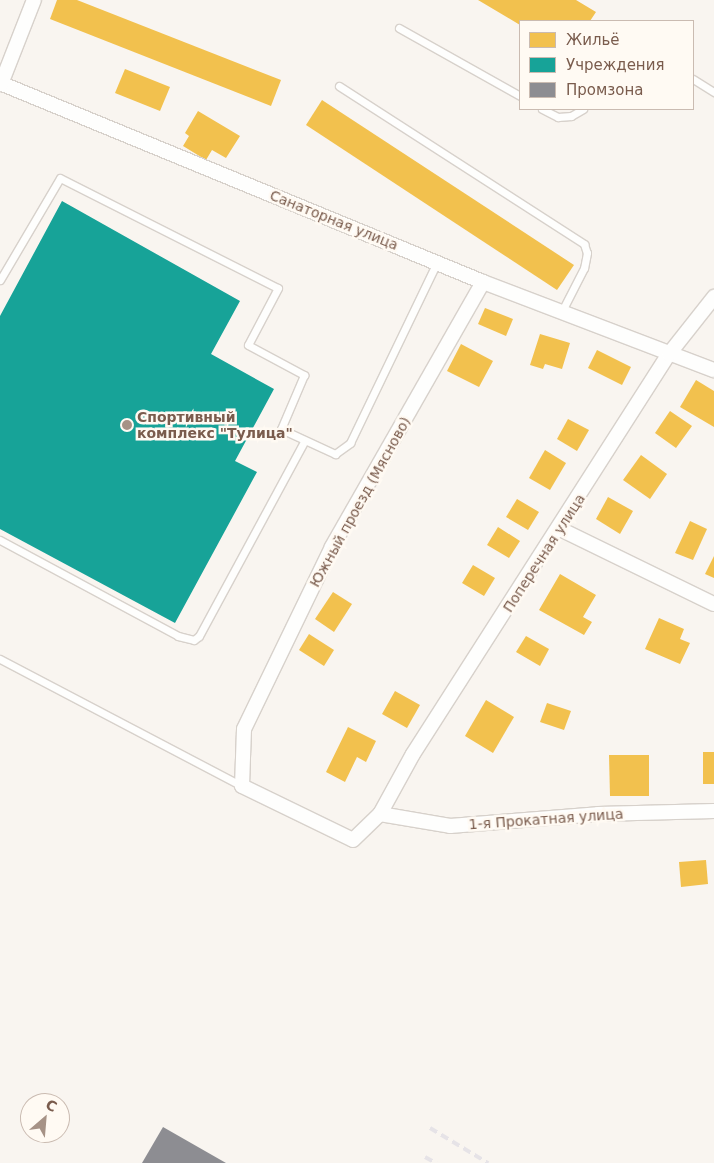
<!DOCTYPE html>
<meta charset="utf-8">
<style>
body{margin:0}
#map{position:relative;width:714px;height:1163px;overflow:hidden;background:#f9f5f0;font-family:"DejaVu Sans",sans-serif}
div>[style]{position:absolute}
.homes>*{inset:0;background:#f2c14e}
.public>*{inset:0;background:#17a398}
.industry>*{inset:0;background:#8d8d92}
.roads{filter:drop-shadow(1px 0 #d7d1cb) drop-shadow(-1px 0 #d7d1cb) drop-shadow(0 1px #d7d1cb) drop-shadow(0 -1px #d7d1cb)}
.lane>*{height:7px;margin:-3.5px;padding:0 3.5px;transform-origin:3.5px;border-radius:3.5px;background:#fefefd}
.street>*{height:14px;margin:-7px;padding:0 7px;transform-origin:7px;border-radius:7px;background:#fefefd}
.rail>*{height:4px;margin-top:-2px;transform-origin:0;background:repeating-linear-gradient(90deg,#e6e3e7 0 8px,transparent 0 13px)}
.dots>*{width:14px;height:14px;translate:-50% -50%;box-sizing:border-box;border:2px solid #fffaf3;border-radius:50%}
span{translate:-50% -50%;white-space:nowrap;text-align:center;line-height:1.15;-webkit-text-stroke:5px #fffaf3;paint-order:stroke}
.street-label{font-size:14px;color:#7a5c4d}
.poi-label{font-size:14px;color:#7a5c4d;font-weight:700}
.left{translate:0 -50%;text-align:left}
.legend{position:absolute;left:519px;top:20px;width:175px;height:90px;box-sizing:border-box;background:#fffaf3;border:1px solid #cabbb1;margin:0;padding:6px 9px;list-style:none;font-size:15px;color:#7a5c4d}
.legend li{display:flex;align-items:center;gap:10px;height:25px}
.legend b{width:25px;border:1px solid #cabbb1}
.north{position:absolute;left:20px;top:1093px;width:50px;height:50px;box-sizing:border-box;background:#fffaf3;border:1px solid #cabbb1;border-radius:50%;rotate:27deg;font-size:14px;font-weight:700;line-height:20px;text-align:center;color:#7a5c4d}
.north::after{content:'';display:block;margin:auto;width:18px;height:22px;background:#a69286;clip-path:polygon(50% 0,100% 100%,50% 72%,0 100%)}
</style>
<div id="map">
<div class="homes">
<div style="clip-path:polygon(57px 0,77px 0,281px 80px,271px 106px,50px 19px)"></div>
<div style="clip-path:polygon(478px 0,576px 0,596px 12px,590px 21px,520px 21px,520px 25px)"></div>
<div style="clip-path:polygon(125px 69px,170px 87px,160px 111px,115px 93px)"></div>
<div style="clip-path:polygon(322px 100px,574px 265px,557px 290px,306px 125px)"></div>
<div style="clip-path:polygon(198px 111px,240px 136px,226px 158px,212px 150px,206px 160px,183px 146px,189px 136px,185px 133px)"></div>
<div style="clip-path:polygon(485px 308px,513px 319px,506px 336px,478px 324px)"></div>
<div style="clip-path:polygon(540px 334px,570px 343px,562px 369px,545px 364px,543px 369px,530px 365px)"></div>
<div style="clip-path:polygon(461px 344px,493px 361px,479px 387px,447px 371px)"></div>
<div style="clip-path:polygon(597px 350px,631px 367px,622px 385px,588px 368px)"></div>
<div style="clip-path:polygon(696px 380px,714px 391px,714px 427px,680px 407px)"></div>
<div style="clip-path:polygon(670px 411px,692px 426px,676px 448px,655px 433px)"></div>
<div style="clip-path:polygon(568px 419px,589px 430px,577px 451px,557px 439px)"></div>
<div style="clip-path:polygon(545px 450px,566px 463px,550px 490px,529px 478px)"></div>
<div style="clip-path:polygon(641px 455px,667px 474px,650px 499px,623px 480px)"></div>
<div style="clip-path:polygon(608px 497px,633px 511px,620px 534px,596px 519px)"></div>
<div style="clip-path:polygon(517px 499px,539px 512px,528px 530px,506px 517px)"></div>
<div style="clip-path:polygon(690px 521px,707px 529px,693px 560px,675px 553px)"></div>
<div style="clip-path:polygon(498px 527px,520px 541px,509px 558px,487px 545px)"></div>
<div style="clip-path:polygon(714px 556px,714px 578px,705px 574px)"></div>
<div style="clip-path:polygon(473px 565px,495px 578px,484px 596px,462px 583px)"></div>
<div style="clip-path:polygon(560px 574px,596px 595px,583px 617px,592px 622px,584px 635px,539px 610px)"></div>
<div style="clip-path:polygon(333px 592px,352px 604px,334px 632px,315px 619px)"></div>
<div style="clip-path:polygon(659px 618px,684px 629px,680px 639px,690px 643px,680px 664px,645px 649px)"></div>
<div style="clip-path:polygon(309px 634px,334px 650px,324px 666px,299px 650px)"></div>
<div style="clip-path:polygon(526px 636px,549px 649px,540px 666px,516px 652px)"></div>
<div style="clip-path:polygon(395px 691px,420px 705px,407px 728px,382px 714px)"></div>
<div style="clip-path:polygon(486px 700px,514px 717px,493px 753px,465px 736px)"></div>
<div style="clip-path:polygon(547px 703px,571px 711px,564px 730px,540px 722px)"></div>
<div style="clip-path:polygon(348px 727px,376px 741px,366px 762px,357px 757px,345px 782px,326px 772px)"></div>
<div style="clip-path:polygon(703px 752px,714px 752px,714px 784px,703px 784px)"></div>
<div style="clip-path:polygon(609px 755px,649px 755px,649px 796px,610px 796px)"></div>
<div style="clip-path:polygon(706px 860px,708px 884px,681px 887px,679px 862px)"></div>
</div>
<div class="public">
<div style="clip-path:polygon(62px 201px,240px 301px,211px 354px,274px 389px,235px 461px,257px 472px,175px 623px,0 529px,0 316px)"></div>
</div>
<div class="industry">
<div style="clip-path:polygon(163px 1127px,226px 1163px,142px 1163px)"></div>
</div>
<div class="roads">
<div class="lane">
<div style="left:399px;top:28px;width:139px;rotate:29.3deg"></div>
<div style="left:693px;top:79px;width:25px;rotate:32deg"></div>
<div style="left:339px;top:86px;width:292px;rotate:32.8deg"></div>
<div style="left:584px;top:244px;width:9px;rotate:72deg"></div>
<div style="left:587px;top:253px;width:15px;rotate:101deg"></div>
<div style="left:584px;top:268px;width:51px;rotate:117.1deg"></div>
<div style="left:542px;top:109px;width:18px;rotate:27deg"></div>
<div style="left:558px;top:117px;width:13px;rotate:-4deg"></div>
<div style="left:571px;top:116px;width:14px;rotate:-30deg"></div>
<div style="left:0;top:280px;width:118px;rotate:-59.5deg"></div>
<div style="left:60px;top:178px;width:244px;rotate:26.8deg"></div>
<div style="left:278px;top:288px;width:64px;rotate:117.8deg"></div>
<div style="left:248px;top:345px;width:64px;rotate:28.2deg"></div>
<div style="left:304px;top:375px;width:59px;rotate:113.1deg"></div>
<div style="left:281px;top:429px;width:60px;rotate:24.8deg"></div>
<div style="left:335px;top:454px;width:19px;rotate:-36deg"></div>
<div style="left:350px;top:443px;width:201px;rotate:-64.3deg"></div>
<div style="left:0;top:540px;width:202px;rotate:28.3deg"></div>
<div style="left:178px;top:636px;width:16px;rotate:14deg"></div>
<div style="left:194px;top:640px;width:6px;rotate:-39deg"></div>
<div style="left:199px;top:636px;width:221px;rotate:-61.6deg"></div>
<div style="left:0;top:659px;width:273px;rotate:27.7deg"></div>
</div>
<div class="street">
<div style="left:0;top:83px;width:522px;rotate:22.39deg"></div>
<div style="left:483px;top:282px;width:247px;rotate:20.9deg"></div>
<div style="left:1px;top:84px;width:90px;rotate:-68.6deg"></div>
<div style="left:483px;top:282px;width:305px;rotate:119.7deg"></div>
<div style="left:332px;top:547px;width:202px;rotate:115.8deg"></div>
<div style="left:244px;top:729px;width:57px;rotate:92deg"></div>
<div style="left:242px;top:786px;width:123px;rotate:25.9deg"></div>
<div style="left:353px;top:840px;width:37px;rotate:-44deg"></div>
<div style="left:380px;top:814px;width:68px;rotate:-61.2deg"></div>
<div style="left:413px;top:754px;width:475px;rotate:-57.4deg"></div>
<div style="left:669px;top:354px;width:73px;rotate:-51.7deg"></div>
<div style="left:560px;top:529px;width:171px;rotate:26deg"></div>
<div style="left:380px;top:814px;width:71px;rotate:9.7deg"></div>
<div style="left:450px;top:826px;width:148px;rotate:-4.6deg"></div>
<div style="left:598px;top:814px;width:116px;rotate:-1.5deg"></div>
</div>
</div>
<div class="rail">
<div style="left:430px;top:1128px;width:68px;rotate:31.1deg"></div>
<div style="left:425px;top:1157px;width:13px;rotate:29deg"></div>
</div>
<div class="dots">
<div style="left:127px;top:425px;background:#a69286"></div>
</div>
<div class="street-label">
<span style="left:334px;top:220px;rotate:22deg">Санаторная улица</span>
<span style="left:360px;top:502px;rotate:-61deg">Южный проезд (Мясново)</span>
<span style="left:544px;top:553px;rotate:-57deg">Поперечная улица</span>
<span style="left:546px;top:819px;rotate:-4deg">1-я Прокатная улица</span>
</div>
<div class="poi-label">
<span class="left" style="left:137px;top:425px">Спортивный<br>комплекс "Тулица"</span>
</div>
<ul class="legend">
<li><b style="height:14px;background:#f2c14e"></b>Жильё</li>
<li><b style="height:14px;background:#17a398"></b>Учреждения</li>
<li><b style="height:14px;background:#8d8d92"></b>Промзона</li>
</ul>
<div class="north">С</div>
</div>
